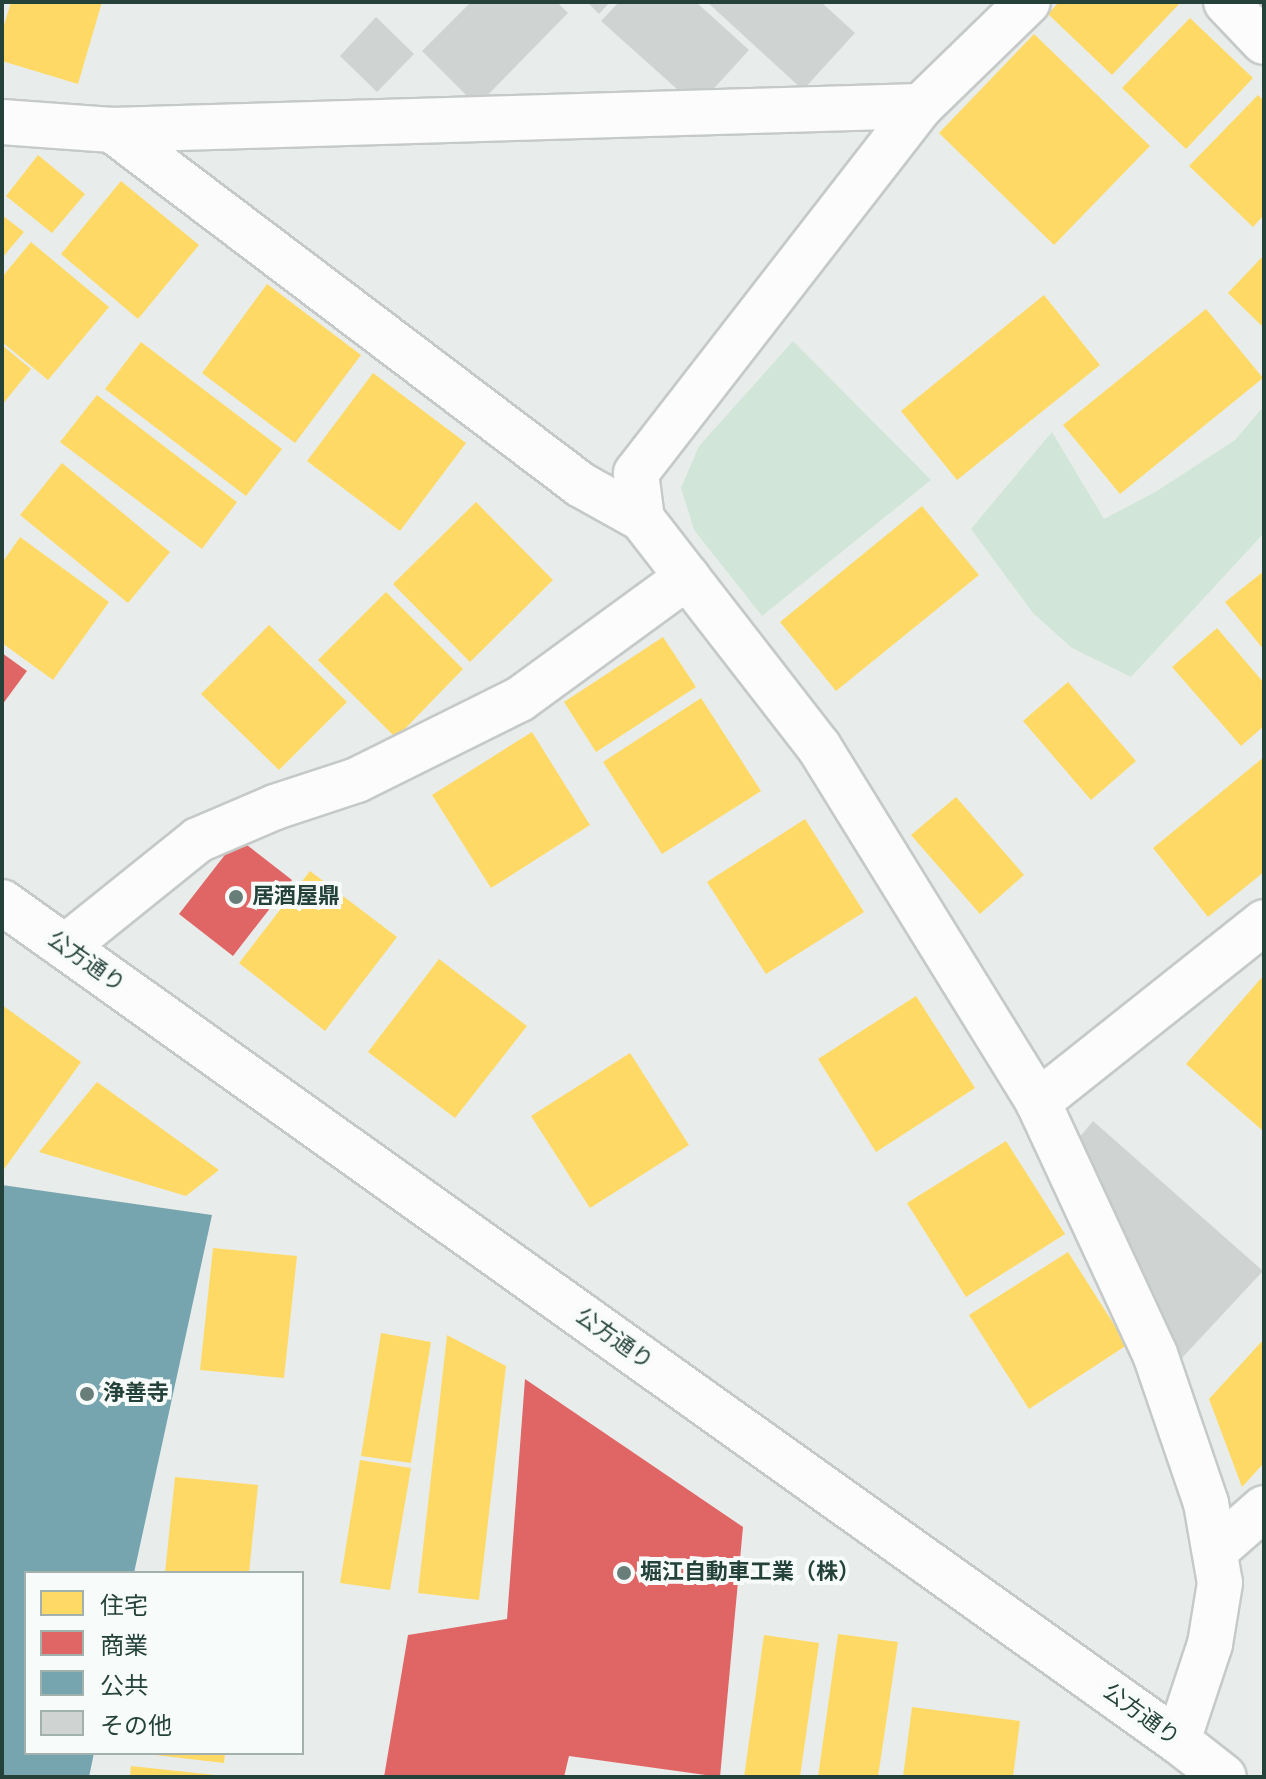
<!DOCTYPE html>
<meta charset="utf-8">
<style>
body{margin:0}
#map{position:relative;width:1266px;height:1779px;overflow:hidden;background:#e8edeb;font-family:Karla,"Noto Sans JP",sans-serif}
div>[style]{position:absolute}
.green>*{inset:0;background:#d1e6d8}
.homes>*{inset:0;background:#ffd966}
.shops>*{inset:0;background:#e06666}
.public>*{inset:0;background:#76a5af}
.building>*{inset:0;background:#cfd4d2}
.roads{filter:drop-shadow(2px 0 #c5cac8) drop-shadow(-2px 0 #c5cac8) drop-shadow(0 2px #c5cac8) drop-shadow(0 -2px #c5cac8)}
.street>*{height:44px;margin:-22px;padding:0 22px;transform-origin:22px;border-radius:22px;background:#fcfcfc}
.secondary>*{height:44px;margin:-22px;padding:0 22px;transform-origin:22px;border-radius:22px;background:#fcfcfc}
.dots>*{width:22px;height:22px;translate:-50% -50%;box-sizing:border-box;border:4px solid #f7fbf9;border-radius:50%}
span{translate:-50% -50%;white-space:nowrap;text-align:center;line-height:1.15;-webkit-text-stroke:8px #f7fbf9;paint-order:stroke}
.poi-label{font-size:22px;color:#24423a;font-weight:700}
.left{translate:0 -50%;text-align:left}
.street-label{font-size:22px;color:#24423a}
.frame{position:absolute;inset:0;border:4px solid #24423a;pointer-events:none}
.legend{position:absolute;left:24px;top:1571px;width:280px;height:184px;box-sizing:border-box;background:#f7fbf9;border:2px solid #a3b1ad;margin:0;padding:10px 14px;list-style:none;font-size:24px;color:#24423a}
.legend li{display:flex;align-items:center;gap:16px;height:40px}
.legend b{width:40px;border:2px solid #a3b1ad}
</style>
<div id="map">
<div class="green">
<div style="clip-path:polygon(793px 341px,931px 480px,762px 616px,694px 530px,681px 488px,699px 446px)"></div>
<div style="clip-path:polygon(1264px 406px,1264px 533px,1131px 677px,1072px 648px,1033px 613px,971px 529px,1052px 432px,1104px 519px,1157px 491px,1235px 440px)"></div>
</div>
<div class="homes">
<div style="clip-path:polygon(11px 2px,102px 2px,78px 84px,2px 61px,2px 32px)"></div>
<div style="clip-path:polygon(1059px 2px,1178px 2px,1180px 3px,1112px 75px,1048px 14px)"></div>
<div style="clip-path:polygon(1190px 18px,1253px 78px,1186px 149px,1122px 88px)"></div>
<div style="clip-path:polygon(1034px 34px,1150px 146px,1054px 245px,939px 133px)"></div>
<div style="clip-path:polygon(1258px 95px,1264px 101px,1264px 215px,1253px 227px,1189px 166px)"></div>
<div style="clip-path:polygon(38px 155px,85px 194px,52px 233px,6px 196px)"></div>
<div style="clip-path:polygon(121px 181px,199px 245px,138px 319px,61px 254px)"></div>
<div style="clip-path:polygon(2px 215px,24px 232px,2px 258px)"></div>
<div style="clip-path:polygon(31px 242px,109px 307px,48px 380px,2px 342px,2px 277px)"></div>
<div style="clip-path:polygon(1264px 255px,1264px 328px,1228px 293px)"></div>
<div style="clip-path:polygon(267px 284px,361px 355px,295px 443px,202px 373px)"></div>
<div style="clip-path:polygon(1044px 295px,1100px 365px,957px 480px,901px 411px)"></div>
<div style="clip-path:polygon(1206px 309px,1263px 378px,1120px 494px,1063px 425px)"></div>
<div style="clip-path:polygon(141px 342px,282px 449px,246px 496px,105px 389px)"></div>
<div style="clip-path:polygon(2px 345px,31px 369px,2px 405px)"></div>
<div style="clip-path:polygon(373px 373px,466px 443px,400px 531px,307px 461px)"></div>
<div style="clip-path:polygon(97px 395px,237px 502px,202px 549px,60px 442px)"></div>
<div style="clip-path:polygon(62px 463px,170px 552px,128px 603px,20px 515px)"></div>
<div style="clip-path:polygon(476px 502px,553px 580px,470px 662px,393px 584px)"></div>
<div style="clip-path:polygon(922px 506px,979px 575px,836px 691px,780px 622px)"></div>
<div style="clip-path:polygon(20px 537px,109px 602px,53px 680px,2px 643px,2px 563px)"></div>
<div style="clip-path:polygon(1264px 571px,1264px 650px,1225px 602px)"></div>
<div style="clip-path:polygon(386px 592px,463px 669px,396px 738px,318px 660px)"></div>
<div style="clip-path:polygon(269px 625px,347px 702px,279px 770px,201px 694px)"></div>
<div style="clip-path:polygon(1217px 628px,1264px 683px,1264px 726px,1241px 746px,1172px 667px)"></div>
<div style="clip-path:polygon(663px 637px,696px 687px,596px 752px,564px 702px)"></div>
<div style="clip-path:polygon(1068px 682px,1136px 761px,1091px 800px,1023px 721px)"></div>
<div style="clip-path:polygon(701px 698px,761px 791px,662px 854px,603px 762px)"></div>
<div style="clip-path:polygon(532px 732px,590px 825px,491px 888px,432px 795px)"></div>
<div style="clip-path:polygon(1264px 757px,1264px 872px,1208px 917px,1153px 848px)"></div>
<div style="clip-path:polygon(956px 797px,1024px 875px,980px 914px,911px 835px)"></div>
<div style="clip-path:polygon(805px 819px,864px 912px,766px 974px,707px 882px)"></div>
<div style="clip-path:polygon(310px 871px,397px 937px,325px 1031px,239px 963px)"></div>
<div style="clip-path:polygon(439px 959px,527px 1026px,455px 1118px,368px 1052px)"></div>
<div style="clip-path:polygon(1264px 975px,1264px 1127px,1262px 1130px,1186px 1064px)"></div>
<div style="clip-path:polygon(916px 996px,975px 1088px,876px 1152px,818px 1059px)"></div>
<div style="clip-path:polygon(2px 1005px,81px 1062px,2px 1172px)"></div>
<div style="clip-path:polygon(630px 1053px,689px 1145px,590px 1208px,531px 1116px)"></div>
<div style="clip-path:polygon(97px 1082px,219px 1170px,186px 1196px,39px 1152px)"></div>
<div style="clip-path:polygon(1006px 1141px,1065px 1234px,966px 1297px,907px 1203px)"></div>
<div style="clip-path:polygon(213px 1248px,297px 1256px,284px 1378px,200px 1370px)"></div>
<div style="clip-path:polygon(1068px 1252px,1127px 1345px,1029px 1409px,969px 1315px)"></div>
<div style="clip-path:polygon(381px 1333px,431px 1342px,411px 1463px,361px 1456px)"></div>
<div style="clip-path:polygon(447px 1335px,506px 1366px,479px 1600px,418px 1593px)"></div>
<div style="clip-path:polygon(1264px 1339px,1264px 1463px,1242px 1487px,1209px 1399px)"></div>
<div style="clip-path:polygon(360px 1460px,411px 1468px,390px 1590px,340px 1583px)"></div>
<div style="clip-path:polygon(175px 1477px,258px 1485px,249px 1573px,165px 1573px)"></div>
<div style="clip-path:polygon(838px 1634px,898px 1642px,878px 1777px,818px 1777px)"></div>
<div style="clip-path:polygon(764px 1635px,819px 1643px,800px 1777px,744px 1777px)"></div>
<div style="clip-path:polygon(912px 1707px,1020px 1721px,1013px 1777px,903px 1777px)"></div>
<div style="clip-path:polygon(138px 1753px,225px 1753px,224px 1763px)"></div>
<div style="clip-path:polygon(131px 1766px,215px 1775px,215px 1777px,130px 1777px)"></div>
</div>
<div class="shops">
<div style="clip-path:polygon(2px 653px,27px 671px,2px 705px)"></div>
<div style="clip-path:polygon(238px 838px,292px 880px,233px 956px,179px 914px)"></div>
<div style="clip-path:polygon(525px 1379px,743px 1527px,720px 1777px,569px 1756px,564px 1777px,384px 1777px,408px 1635px,507px 1619px)"></div>
</div>
<div class="public">
<div style="clip-path:polygon(2px 1185px,212px 1215px,134px 1573px,26px 1573px,26px 1753px,94px 1753px,89px 1777px,2px 1777px)"></div>
</div>
<div class="building">
<div style="clip-path:polygon(471px 2px,557px 2px,568px 13px,477px 106px,422px 51px)"></div>
<div style="clip-path:polygon(587px 2px,610px 2px,599px 14px)"></div>
<div style="clip-path:polygon(619px 2px,696px 2px,749px 50px,697px 107px,601px 21px)"></div>
<div style="clip-path:polygon(707px 2px,821px 2px,855px 33px,803px 90px)"></div>
<div style="clip-path:polygon(376px 17px,414px 54px,377px 92px,340px 56px)"></div>
<div style="clip-path:polygon(1093px 1121px,1263px 1271px,1181px 1359px,1073px 1145px)"></div>
</div>
<div class="roads">
<div class="street">
<div style="left:1226px;top:2px;width:55px;rotate:46.5deg"></div>
<div style="left:2px;top:122px;width:110px;rotate:4.2deg"></div>
<div style="left:112px;top:130px;width:809px;rotate:-1.7deg"></div>
<div style="left:112px;top:130px;width:588px;rotate:37.12deg"></div>
<div style="left:581px;top:485px;width:70px;rotate:29.1deg"></div>
<div style="left:642px;top:519px;width:289px;rotate:52.2deg"></div>
<div style="left:819px;top:747px;width:417px;rotate:58.3deg"></div>
<div style="left:1038px;top:1102px;width:278px;rotate:65.1deg"></div>
<div style="left:1155px;top:1354px;width:157px;rotate:71.1deg"></div>
<div style="left:1206px;top:1503px;width:81px;rotate:80.1deg"></div>
<div style="left:1220px;top:1583px;width:62px;rotate:99.3deg"></div>
<div style="left:1210px;top:1644px;width:102px;rotate:108.3deg"></div>
<div style="left:642px;top:519px;width:46px;rotate:-97.4deg"></div>
<div style="left:636px;top:473px;width:465px;rotate:-52.2deg"></div>
<div style="left:921px;top:106px;width:149px;rotate:-44.2deg"></div>
<div style="left:65px;top:947px;width:171px;rotate:-38.8deg"></div>
<div style="left:198px;top:840px;width:84px;rotate:-23.2deg"></div>
<div style="left:275px;top:807px;width:86px;rotate:-18.2deg"></div>
<div style="left:357px;top:780px;width:182px;rotate:-26.4deg"></div>
<div style="left:520px;top:699px;width:207px;rotate:-36.1deg"></div>
<div style="left:1038px;top:1102px;width:289px;rotate:-38.5deg"></div>
<div style="left:1215px;top:1551px;width:65px;rotate:-41.3deg"></div>
</div>
<div class="secondary">
<div style="left:2px;top:902px;width:1445px;rotate:35.51deg"></div>
<div style="left:1178px;top:1741px;width:58px;rotate:38deg"></div>
</div>
</div>
<div class="dots">
<div style="left:236px;top:897px;background:#697e78"></div>
<div style="left:87px;top:1394px;background:#697e78"></div>
<div style="left:624px;top:1573px;background:#697e78"></div>
</div>
<div class="poi-label">
<span class="left" style="left:252px;top:897px">居酒屋鼎</span>
<span class="left" style="left:103px;top:1394px">浄善寺</span>
<span class="left" style="left:640px;top:1573px">堀江自動車工業（株）</span>
</div>
<div class="street-label">
<span style="left:86px;top:962px;rotate:35deg">公方通り</span>
<span style="left:614px;top:1339px;rotate:35deg">公方通り</span>
<span style="left:1141px;top:1715px;rotate:36deg">公方通り</span>
</div>
<div class="frame"></div>
<ul class="legend">
<li><b style="height:22px;background:#ffd966"></b>住宅</li>
<li><b style="height:22px;background:#e06666"></b>商業</li>
<li><b style="height:22px;background:#76a5af"></b>公共</li>
<li><b style="height:22px;background:#cfd4d2"></b>その他</li>
</ul>
</div>
